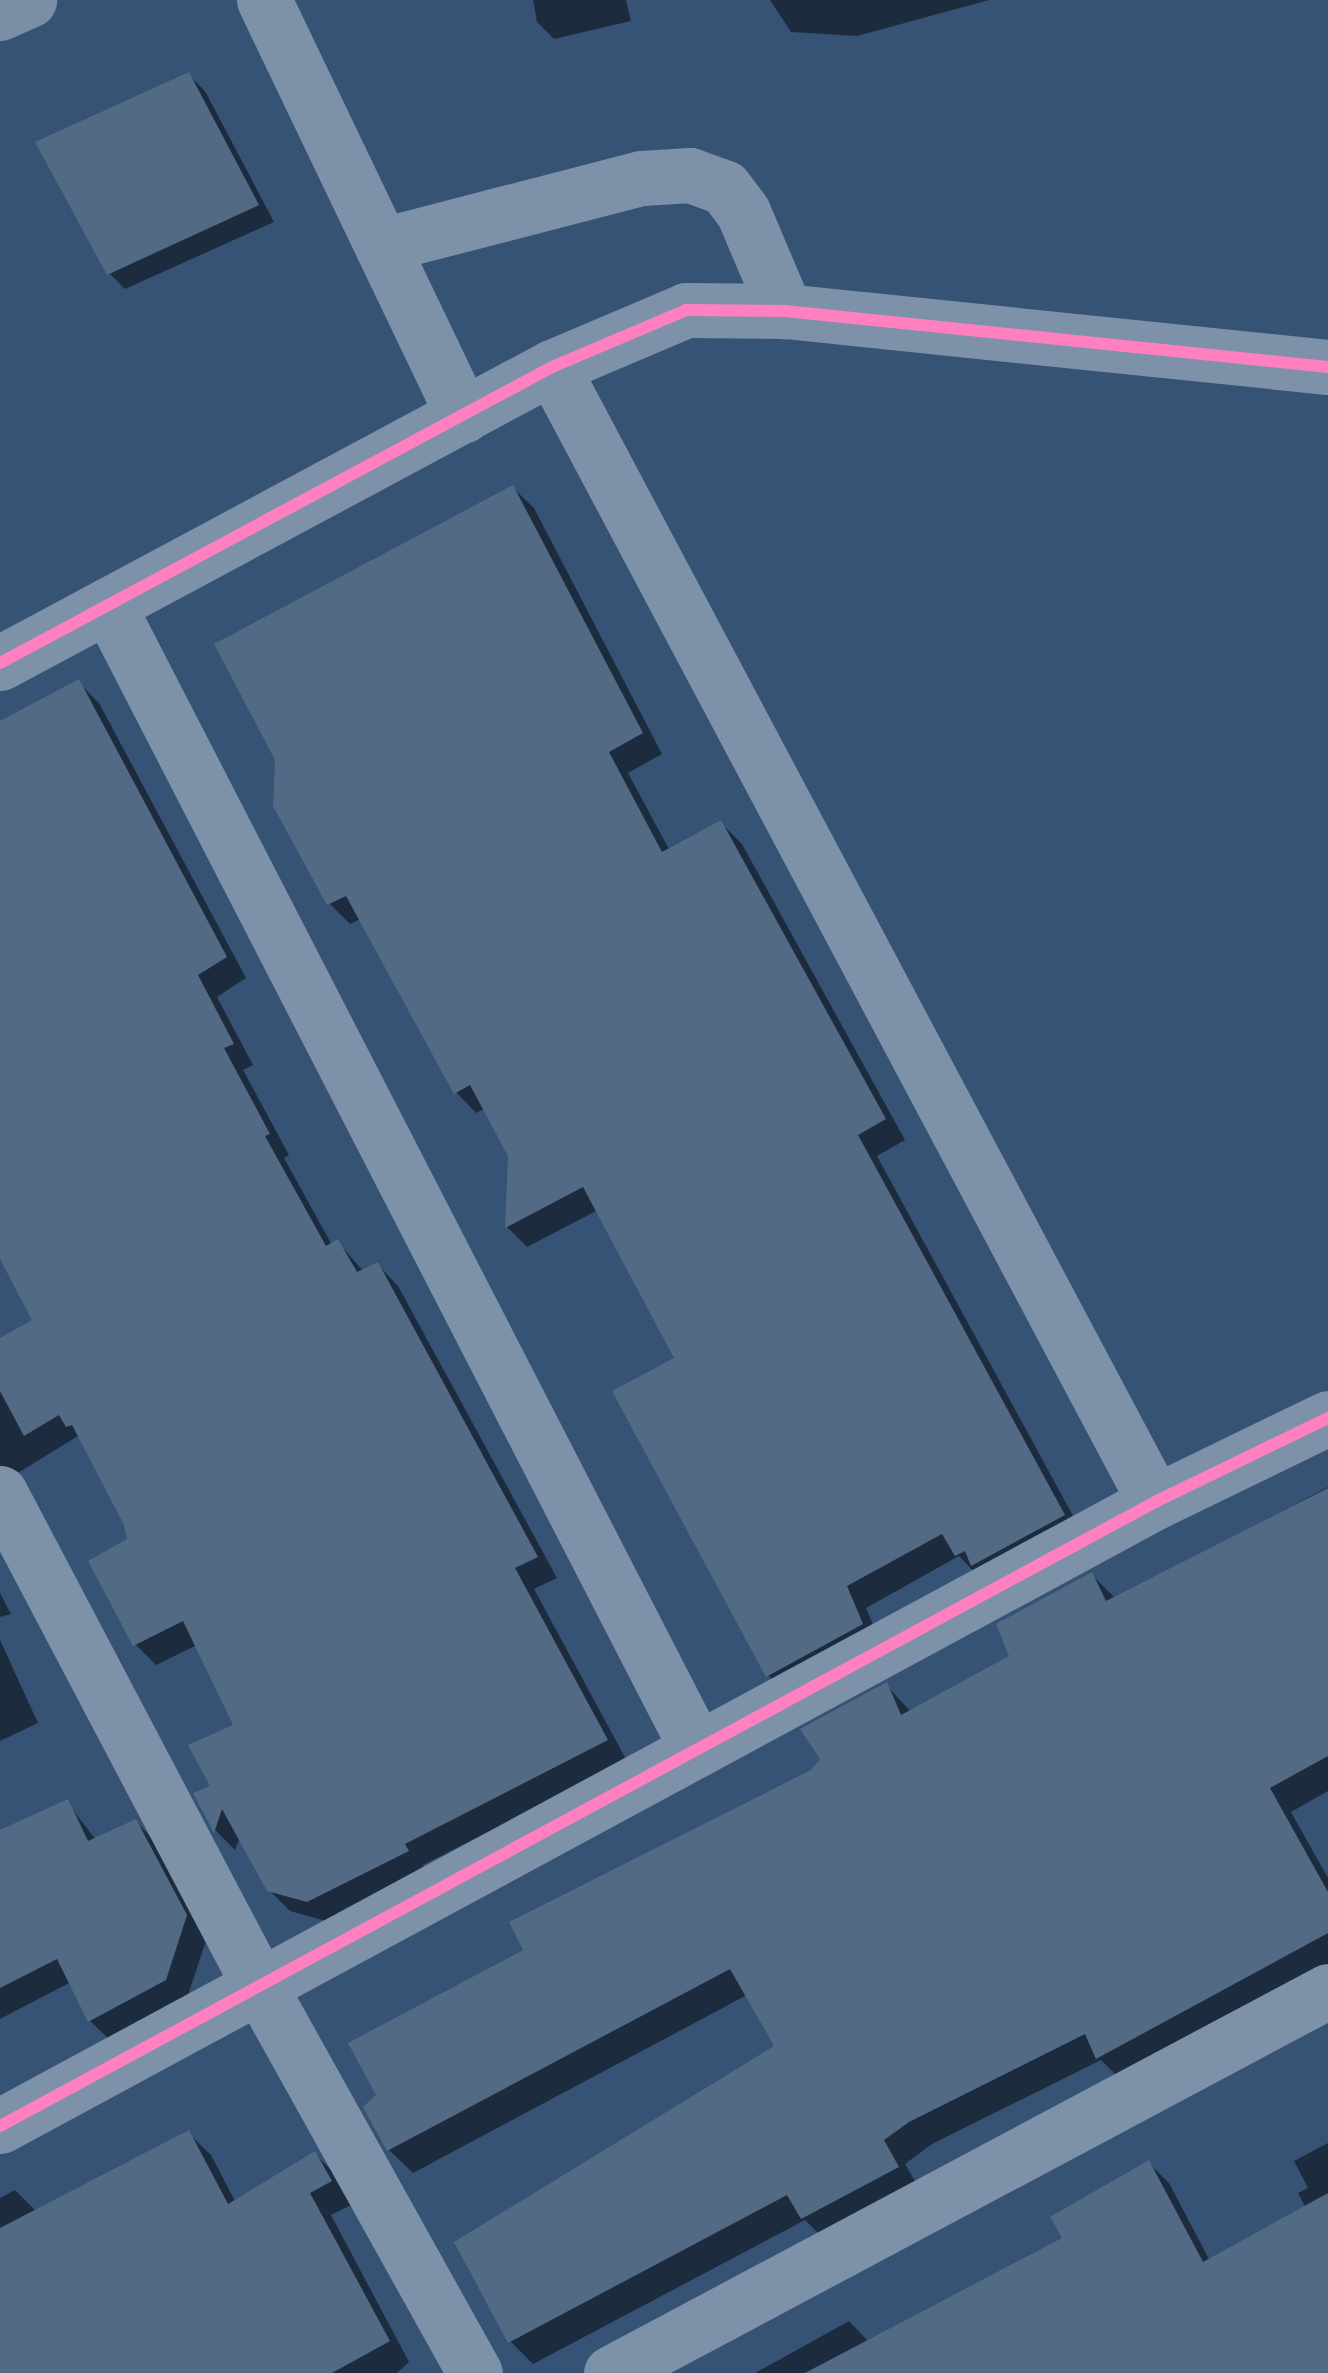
<!DOCTYPE html>
<style>
body{margin:0}
#map{position:relative;width:1328px;height:2373px;overflow:hidden;background:#365375;font-family:Raleway,sans-serif}
div>[style]{position:absolute}
.shadow>*{inset:0;background:#0007}
.building>*{inset:0;background:#536a85}
.minor>*{height:55px;margin:-27.5px;padding:0 27.5px;transform-origin:27.5px;border-radius:27.5px;background:#7d92a8}
.secondary>*{height:55px;margin:-27.5px;padding:0 27.5px;transform-origin:27.5px;border-radius:27.5px;background:#7a8ea5}
.cycleway>*{height:12px;margin:-6px;padding:0 6px;transform-origin:6px;border-radius:6px;background:#ff80c0}
span{translate:-50% -50%;white-space:nowrap;text-align:center;line-height:1.15;-webkit-text-stroke:9px #1b5090;paint-order:stroke}
</style>
<div id="map">
<div class="shadow">
<div style="clip-path:polygon(533px 0,626px 0,631px 21px,554px 39px,537px 22px)"></div>
<div style="clip-path:polygon(770px 0,989px 0,857px 36px,791px 32px)"></div>
<div style="clip-path:polygon(188px 74px,205px 91px,274px 222px,125px 289px,109px 273px)"></div>
<div style="clip-path:polygon(513px 488px,534px 508px,662px 754px,628px 773px,670px 851px,721px 823px,742px 844px,905px 1140px,877px 1156px,1084px 1536px,978px 1576px,959px 1556px,866px 1608px,882px 1646px,789px 1696px,768px 1675px,678px 1359px,598px 1210px,527px 1247px,507px 1227px,511px 1156px,486px 1108px,476px 1113px,456px 1092px,361px 919px,350px 924px,329px 903px)"></div>
<div style="clip-path:polygon(78px 682px,99px 703px,246px 978px,217px 997px,253px 1065px,243px 1070px,289px 1155px,284px 1158px,332px 1245px,338px 1242px,364px 1272px,378px 1265px,398px 1286px,557px 1578px,534px 1589px,627px 1761px,423px 1865px,428px 1873px,329px 1922px,290px 1911px,269px 1890px,240px 1837px,235px 1850px,216px 1831px,197px 1794px,213px 1787px,237px 1726px,197px 1645px,156px 1665px,135px 1644px,126px 1525px,78px 1436px,0 1484px,0 1343px,38px 1326px,0 1253px,0 724px)"></div>
<div style="clip-path:polygon(1328px 1487px,1328px 1791px,1291px 1812px,1328px 1878px,1328px 1968px,1121px 2080px,1101px 2060px,932px 2144px,905px 2164px,921px 2191px,826px 2241px,805px 2220px,533px 2364px,510px 2341px,777px 2047px,747px 1995px,413px 2173px,389px 2150px,366px 2107px,526px 1951px,813px 1772px,886px 1685px,911px 1712px,1012px 1657px,1092px 1575px,1116px 1599px)"></div>
<div style="clip-path:polygon(0 1593px,11px 1614px,0 1617px)"></div>
<div style="clip-path:polygon(0 1640px,38px 1723px,0 1741px)"></div>
<div style="clip-path:polygon(67px 1802px,96px 1840px,136px 1822px,157px 1843px,207px 1938px,186px 2001px,111px 2041px,90px 2021px,71px 1982px,0 2019px,0 1833px)"></div>
<div style="clip-path:polygon(188px 2133px,211px 2155px,236px 2203px,315px 2154px,337px 2176px,353px 2204px,331px 2215px,409px 2362px,397px 2373px,0 2373px,0 2198px,15px 2190px,37px 2212px)"></div>
<div style="clip-path:polygon(1328px 2143px,1328px 2373px,755px 2373px,849px 2321px,869px 2342px,1066px 2239px,1149px 2163px,1169px 2183px,1210px 2261px,1306px 2208px,1298px 2193px,1308px 2188px,1294px 2161px)"></div>
</div>
<div class="building">
<div style="clip-path:polygon(189px 72px,259px 205px,107px 275px,35px 142px)"></div>
<div style="clip-path:polygon(513px 485px,643px 733px,609px 752px,662px 852px,721px 820px,886px 1119px,858px 1135px,1065px 1515px,971px 1566px,965px 1551px,955px 1556px,942px 1534px,847px 1586px,863px 1624px,766px 1677px,612px 1391px,674px 1358px,583px 1187px,505px 1228px,508px 1156px,470px 1085px,454px 1094px,346px 896px,327px 905px,273px 806px,275px 760px,214px 644px)"></div>
<div style="clip-path:polygon(79px 679px,227px 957px,198px 975px,234px 1044px,224px 1048px,270px 1134px,265px 1136px,326px 1246px,338px 1239px,357px 1272px,378px 1262px,538px 1557px,515px 1568px,608px 1740px,405px 1844px,409px 1851px,307px 1902px,267px 1891px,222px 1809px,214px 1833px,193px 1793px,210px 1786px,188px 1745px,233px 1725px,183px 1621px,133px 1646px,88px 1561px,127px 1539px,124px 1525px,72px 1425px,66px 1427px,59px 1415px,24px 1436px,0 1391px,0 1338px,32px 1320px,0 1259px,0 721px)"></div>
<div style="clip-path:polygon(1328px 1488px,1328px 1756px,1270px 1788px,1328px 1892px,1328px 1933px,1096px 2059px,1085px 2034px,909px 2122px,884px 2140px,899px 2167px,801px 2219px,787px 2195px,508px 2343px,454px 2242px,774px 2046px,730px 1969px,387px 2151px,363px 2107px,376px 2095px,348px 2043px,523px 1950px,509px 1922px,811px 1770px,820px 1759px,800px 1729px,887px 1682px,901px 1715px,1009px 1656px,996px 1624px,1092px 1572px,1106px 1601px)"></div>
<div style="clip-path:polygon(68px 1799px,88px 1841px,136px 1819px,187px 1915px,166px 1980px,88px 2022px,57px 1959px,0 1988px,0 1830px)"></div>
<div style="clip-path:polygon(189px 2130px,228px 2204px,315px 2151px,332px 2181px,310px 2193px,390px 2341px,332px 2373px,0 2373px,0 2228px)"></div>
<div style="clip-path:polygon(1149px 2160px,1203px 2262px,1328px 2193px,1328px 2373px,805px 2373px,1062px 2238px,1050px 2217px)"></div>
</div>
<div class="minor">
<div style="left:264px;top:0;width:461px;rotate:64.4deg"></div>
<div style="left:382px;top:245px;width:268px;rotate:-14.5deg"></div>
<div style="left:642px;top:178px;width:48px;rotate:-3.6deg"></div>
<div style="left:690px;top:175px;width:37px;rotate:20deg"></div>
<div style="left:725px;top:188px;width:30px;rotate:53deg"></div>
<div style="left:743px;top:212px;width:108px;rotate:67deg"></div>
<div style="left:552px;top:367px;width:1285px;rotate:62.02deg"></div>
<div style="left:108px;top:605px;width:1287px;rotate:62.76deg"></div>
<div style="left:0;top:663px;width:626px;rotate:-28.2deg"></div>
<div style="left:552px;top:367px;width:146px;rotate:-23deg"></div>
<div style="left:686px;top:310px;width:99px;rotate:0.6deg"></div>
<div style="left:785px;top:311px;width:546px;rotate:5.89deg"></div>
<div style="left:0;top:1493px;width:558px;rotate:62.24deg"></div>
<div style="left:260px;top:1987px;width:442px;rotate:60.9deg"></div>
<div style="left:0;top:2126px;width:1313px;rotate:-28.38deg"></div>
<div style="left:1155px;top:1502px;width:192px;rotate:-25.9deg"></div>
<div style="left:611px;top:2373px;width:812px;rotate:-28.05deg"></div>
</div>
<div class="secondary">
<div style="left:0;top:13px;width:32px;rotate:-24deg"></div>
</div>
<div class="cycleway">
<div style="left:0;top:663px;width:626px;rotate:-28.2deg"></div>
<div style="left:552px;top:367px;width:146px;rotate:-23deg"></div>
<div style="left:686px;top:310px;width:99px;rotate:0.6deg"></div>
<div style="left:785px;top:311px;width:546px;rotate:5.89deg"></div>
<div style="left:0;top:2126px;width:1313px;rotate:-28.38deg"></div>
<div style="left:1155px;top:1502px;width:192px;rotate:-25.9deg"></div>
</div>
</div>
